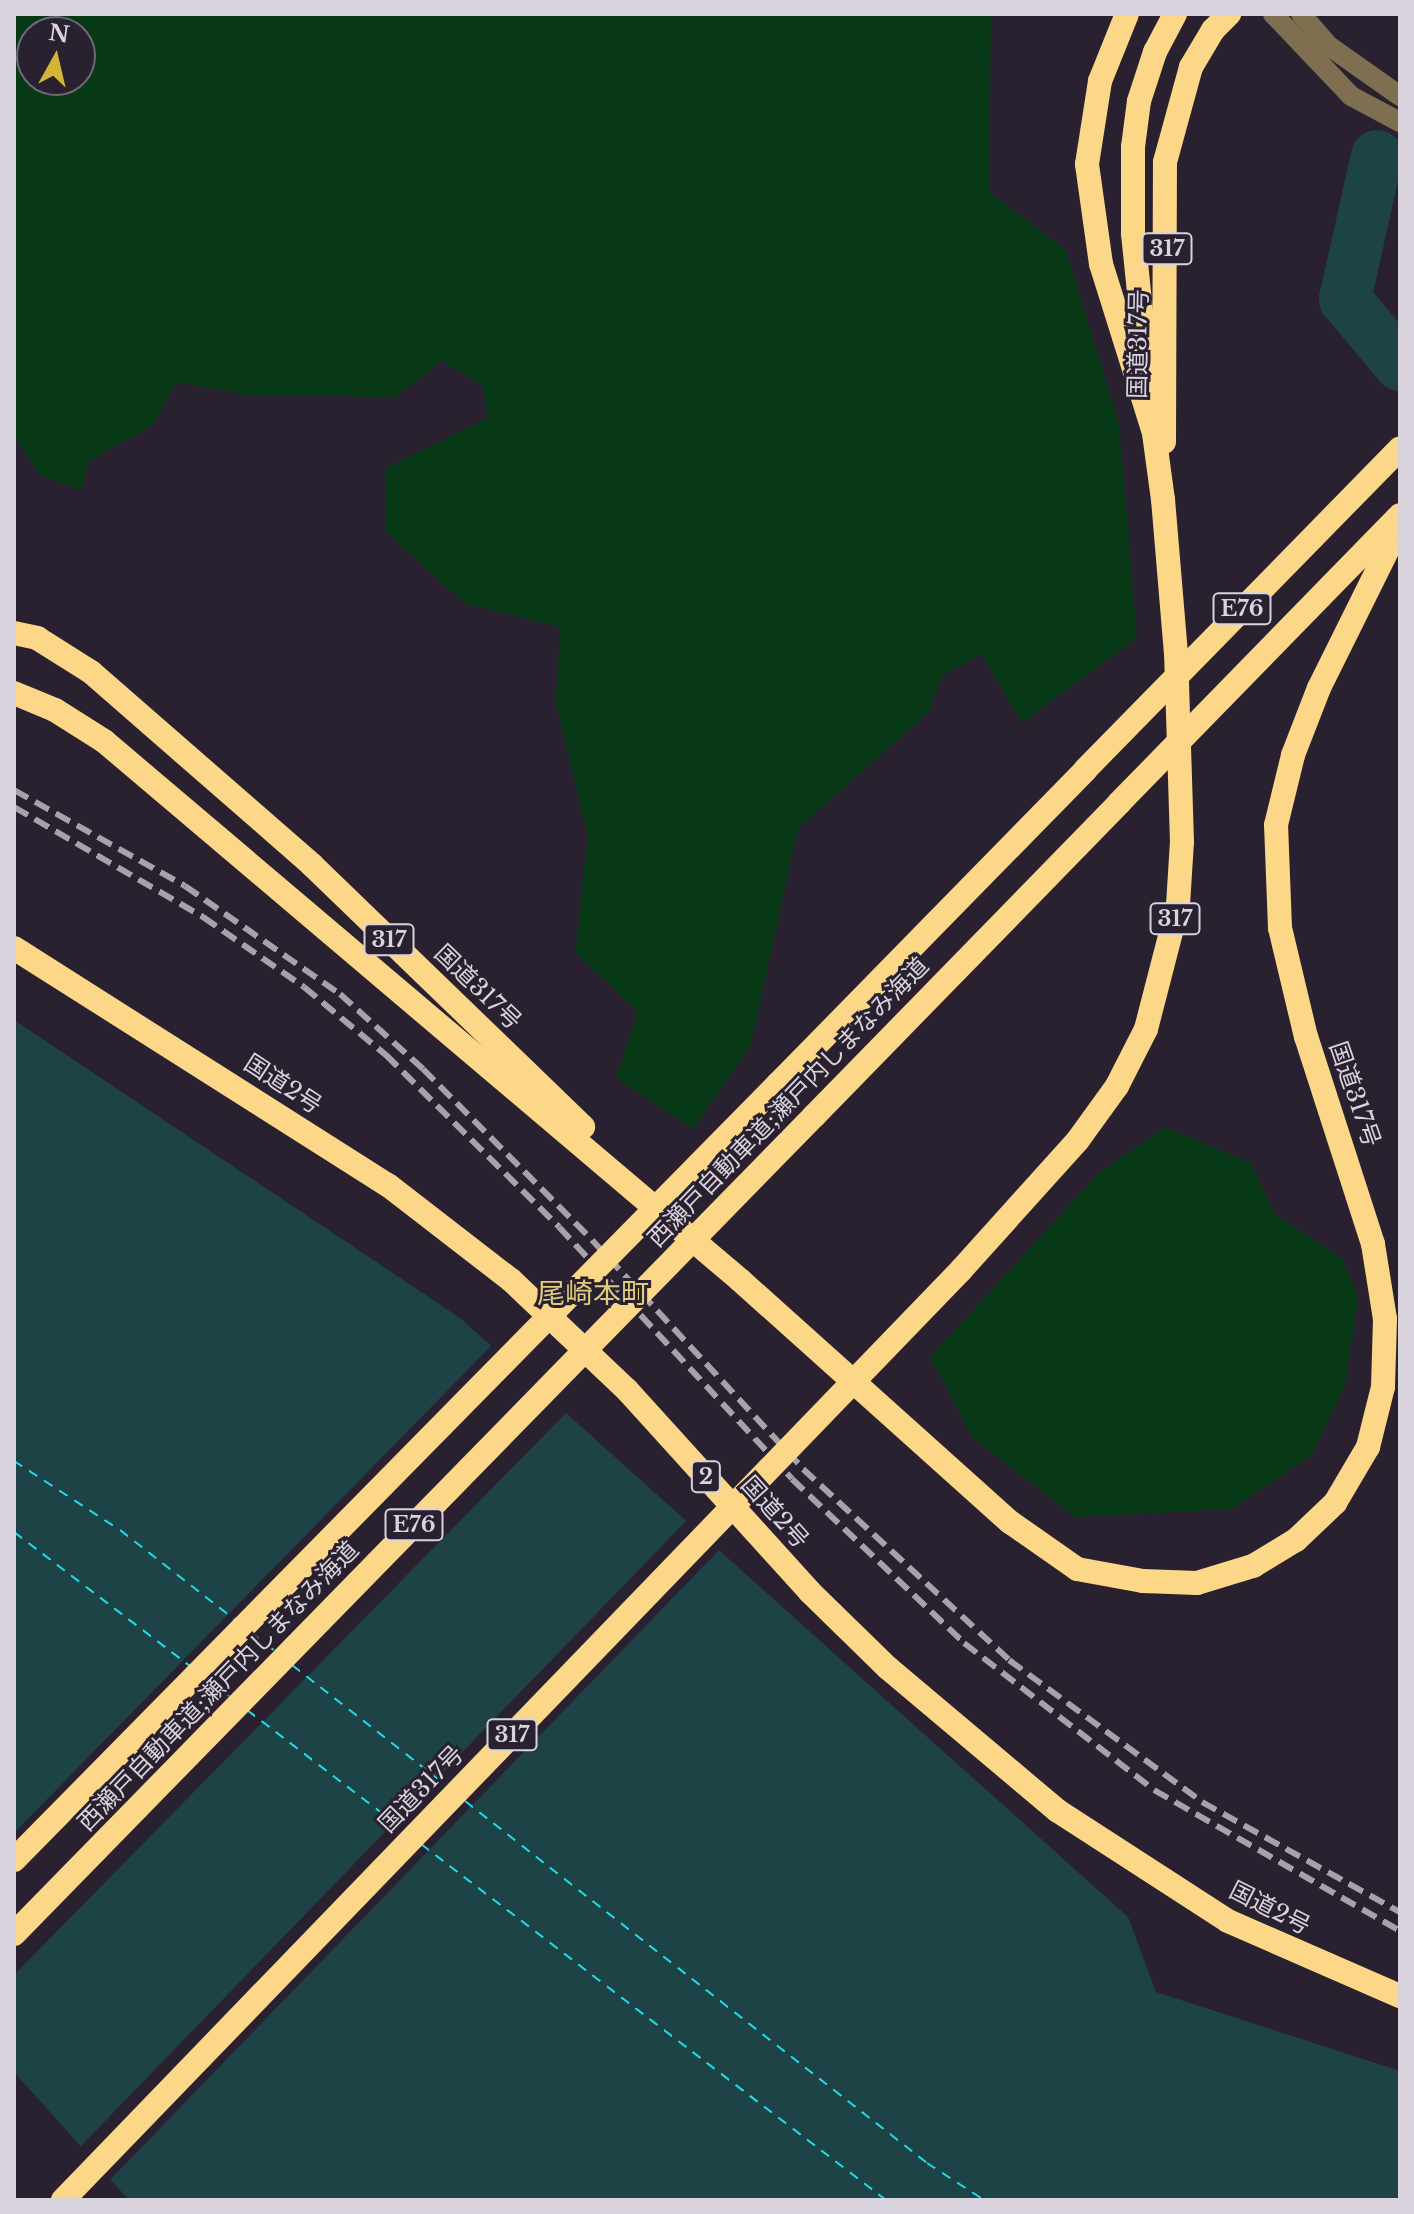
<!DOCTYPE html>
<meta charset="utf-8">
<style>
body{margin:0}
#map{position:relative;width:1414px;height:2214px;overflow:hidden;background:#29212f;font-family:"Libre Baskerville","Noto Sans JP",serif}
div>[style]{position:absolute}
.green>*{inset:0;background:#083917}
.water>*{inset:0;background:#1e4346}
.pier>*{inset:0;background:#29212f}
.river>*{height:52px;margin:-26px;padding:0 26px;transform-origin:26px;border-radius:26px;background:#1e4346}
.ferry>*{height:2px;margin-top:-1px;transform-origin:0;background:repeating-linear-gradient(90deg,#1eddeb 0 10px,transparent 0 18px)}
.minor>*{height:20px;margin:-10px;padding:0 10px;transform-origin:10px;border-radius:10px;background:#7d6f50}
.highway>*{height:24px;margin:-12px;padding:0 12px;transform-origin:12px;border-radius:12px;background:#fcd788}
.rail>*{height:6px;margin-top:-3px;transform-origin:0;background:repeating-linear-gradient(90deg,#a7a1ac 0 16px,transparent 0 24px)}
.highway-bridge>*{height:24px;margin:-12px;padding:0 12px;transform-origin:12px;border-radius:12px;background:#fcd788}
span{translate:-50% -50%;white-space:nowrap;text-align:center;line-height:1.15;-webkit-text-stroke:6px #29212f;paint-order:stroke}
.shield-label span{padding:2px 6px;background:#29212f;border:2px solid;border-radius:6px;-webkit-text-stroke-width:0}
.shield-label{font-size:22px;color:#d9d3dd;font-weight:700}
.street-label{font-size:24px;color:#d9d3dd}
.quarter-label{font-size:28px;color:#dfcc7e}
.frame{position:absolute;inset:0;border:16px solid #d9d3dd;pointer-events:none}
.north{position:absolute;left:16px;top:16px;width:80px;height:80px;box-sizing:border-box;background:#29212f;border:2px solid #6f6875;border-radius:50%;rotate:8deg;font-size:22px;font-weight:700;line-height:32px;text-align:center;color:#d9d3dd}
.north::after{content:'';display:block;margin:auto;width:28px;height:36px;background:#d3b635;clip-path:polygon(50% 0,100% 100%,50% 72%,0 100%)}
</style>
<div id="map">
<div class="green">
<div style="clip-path:polygon(evenodd,14px 14px,991px 14px,989px 192px,1066px 250px,1119px 424px,1137px 638px,1022px 723px,982px 654px,942px 676px,928px 713px,798px 828px,751px 1045px,693px 1129px,616px 1078px,638px 1012px,575px 952px,588px 837px,556px 704px,560px 627px,464px 603px,385px 531px,386px 468px,488px 418px,482px 385px,442px 361px,395px 397px,247px 395px,176px 382px,152px 426px,89px 461px,81px 490px,39px 475px,14px 436px,14px 14px,32px 32px,80px 32px,80px 80px,32px 80px,32px 32px)"></div>
<div style="clip-path:polygon(1165px 1127px,1251px 1163px,1274px 1214px,1342px 1258px,1358px 1298px,1345px 1385px,1312px 1455px,1232px 1509px,1075px 1517px,972px 1437px,930px 1357px,1098px 1174px)"></div>
</div>
<div class="water">
<div style="clip-path:polygon(14px 1020px,460px 1318px,1128px 1917px,1156px 1992px,1400px 2071px,1400px 2200px,129px 2200px,14px 2072px)"></div>
</div>
<div class="pier">
<div style="clip-path:polygon(494px 1343px,569px 1410px,14px 1975px,14px 1833px)"></div>
<div style="clip-path:polygon(689px 1518px,722px 1547px,108px 2182px,78px 2149px)"></div>
</div>
<div class="river">
<div style="left:1377px;top:156px;width:147px;rotate:102.6deg"></div>
<div style="left:1345px;top:299px;width:86px;rotate:50.2deg"></div>
</div>
<div class="ferry">
<div style="left:14px;top:1461px;width:126px;rotate:33.1deg"></div>
<div style="left:120px;top:1530px;width:145px;rotate:38deg"></div>
<div style="left:14px;top:1532px;width:223px;rotate:37.3deg"></div>
<div style="left:251px;top:1633px;width:30px;rotate:37deg"></div>
<div style="left:292px;top:1665px;width:198px;rotate:38deg"></div>
<div style="left:209px;top:1681px;width:25px;rotate:37deg"></div>
<div style="left:247px;top:1710px;width:198px;rotate:37.4deg"></div>
<div style="left:465px;top:1801px;width:587px;rotate:38.08deg"></div>
<div style="left:927px;top:2163px;width:68px;rotate:33deg"></div>
<div style="left:421px;top:1844px;width:586px;rotate:37.44deg"></div>
</div>
<div class="minor">
<div style="left:1273px;top:14px;width:113px;rotate:46.4deg"></div>
<div style="left:1351px;top:96px;width:55px;rotate:28deg"></div>
<div style="left:1301px;top:14px;width:43px;rotate:48.8deg"></div>
<div style="left:1329px;top:46px;width:87px;rotate:35.2deg"></div>
</div>
<div class="highway">
<div style="left:1148px;top:379px;width:147px;rotate:-95.9deg"></div>
<div style="left:1133px;top:233px;width:86px;rotate:-90deg"></div>
<div style="left:1133px;top:147px;width:46px;rotate:-82.6deg"></div>
<div style="left:1139px;top:101px;width:52px;rotate:-71.9deg"></div>
<div style="left:1155px;top:52px;width:43px;rotate:-62.2deg"></div>
<div style="left:1164px;top:442px;width:280px;rotate:-89.8deg"></div>
<div style="left:1165px;top:162px;width:98px;rotate:-74.7deg"></div>
<div style="left:1191px;top:67px;width:43px;rotate:-59.3deg"></div>
<div style="left:1213px;top:30px;width:23px;rotate:-45deg"></div>
<div style="left:14px;top:633px;width:24px;rotate:12deg"></div>
<div style="left:37px;top:638px;width:64px;rotate:32.2deg"></div>
<div style="left:91px;top:672px;width:293px;rotate:41.1deg"></div>
<div style="left:312px;top:865px;width:377px;rotate:44deg"></div>
<div style="left:14px;top:693px;width:44px;rotate:22.5deg"></div>
<div style="left:55px;top:710px;width:58px;rotate:32.3deg"></div>
<div style="left:104px;top:741px;width:834px;rotate:40.28deg"></div>
<div style="left:740px;top:1280px;width:363px;rotate:41.9deg"></div>
<div style="left:1010px;top:1522px;width:82px;rotate:35deg"></div>
<div style="left:1077px;top:1569px;width:67px;rotate:10.3deg"></div>
<div style="left:1143px;top:1581px;width:54px;rotate:2.1deg"></div>
<div style="left:1197px;top:1583px;width:59px;rotate:-16.9deg"></div>
<div style="left:1253px;top:1566px;width:50px;rotate:-31.2deg"></div>
<div style="left:1296px;top:1540px;width:54px;rotate:-43.5deg"></div>
<div style="left:1335px;top:1503px;width:65px;rotate:-59.5deg"></div>
<div style="left:1368px;top:1447px;width:62px;rotate:-76deg"></div>
<div style="left:1383px;top:1387px;width:68px;rotate:-88.3deg"></div>
<div style="left:1385px;top:1319px;width:76px;rotate:-99.1deg"></div>
<div style="left:1373px;top:1244px;width:218px;rotate:-107.9deg"></div>
<div style="left:1306px;top:1037px;width:112px;rotate:-103.4deg"></div>
<div style="left:1280px;top:928px;width:103px;rotate:-92.2deg"></div>
<div style="left:1276px;top:825px;width:72px;rotate:-76.3deg"></div>
<div style="left:1293px;top:755px;width:72px;rotate:-68.8deg"></div>
<div style="left:1319px;top:688px;width:182px;rotate:-63.6deg"></div>
<div style="left:14px;top:948px;width:443px;rotate:32.4deg"></div>
<div style="left:388px;top:1185px;width:155px;rotate:37.7deg"></div>
<div style="left:511px;top:1280px;width:160px;rotate:43.5deg"></div>
<div style="left:627px;top:1390px;width:273px;rotate:47.8deg"></div>
<div style="left:810px;top:1592px;width:109px;rotate:44.3deg"></div>
<div style="left:888px;top:1668px;width:222px;rotate:40.1deg"></div>
<div style="left:1058px;top:1811px;width:202px;rotate:32.9deg"></div>
<div style="left:1228px;top:1921px;width:188px;rotate:23.6deg"></div>
<div style="left:779px;top:1083px;width:438px;rotate:-45.6deg"></div>
<div style="left:814px;top:1116px;width:437px;rotate:-45.7deg"></div>
<div style="left:961px;top:1270px;width:175px;rotate:-48deg"></div>
<div style="left:1078px;top:1140px;width:67px;rotate:-54.2deg"></div>
<div style="left:1117px;top:1086px;width:64px;rotate:-63deg"></div>
<div style="left:1146px;top:1029px;width:128px;rotate:-75.5deg"></div>
<div style="left:1178px;top:905px;width:63px;rotate:-86.4deg"></div>
<div style="left:1182px;top:842px;width:188px;rotate:-91.8deg"></div>
<div style="left:1176px;top:654px;width:155px;rotate:-94.8deg"></div>
<div style="left:1163px;top:500px;width:68px;rotate:-97.7deg"></div>
<div style="left:1154px;top:433px;width:177px;rotate:-107.4deg"></div>
<div style="left:1101px;top:264px;width:101px;rotate:-98deg"></div>
<div style="left:1087px;top:164px;width:84px;rotate:-81.1deg"></div>
<div style="left:1100px;top:81px;width:72px;rotate:-68.1deg"></div>
</div>
<div class="rail">
<div style="left:14px;top:790px;width:196px;rotate:29.3deg"></div>
<div style="left:185px;top:886px;width:189px;rotate:34.9deg"></div>
<div style="left:340px;top:994px;width:112px;rotate:42.1deg"></div>
<div style="left:423px;top:1069px;width:240px;rotate:45.3deg"></div>
<div style="left:592px;top:1240px;width:311px;rotate:47.3deg"></div>
<div style="left:803px;top:1469px;width:281px;rotate:42.8deg"></div>
<div style="left:1009px;top:1660px;width:240px;rotate:36.3deg"></div>
<div style="left:1202px;top:1802px;width:227px;rotate:29.1deg"></div>
<div style="left:14px;top:807px;width:219px;rotate:30.2deg"></div>
<div style="left:203px;top:917px;width:123px;rotate:34.7deg"></div>
<div style="left:304px;top:987px;width:107px;rotate:39.7deg"></div>
<div style="left:386px;top:1055px;width:244px;rotate:44.8deg"></div>
<div style="left:559px;top:1227px;width:343px;rotate:47.2deg"></div>
<div style="left:792px;top:1479px;width:238px;rotate:43.6deg"></div>
<div style="left:964px;top:1643px;width:240px;rotate:37.7deg"></div>
<div style="left:1154px;top:1790px;width:284px;rotate:29.8deg"></div>
</div>
<div class="highway-bridge">
<div style="left:1085px;top:770px;width:450px;rotate:-45.6deg"></div>
<div style="left:1119px;top:803px;width:402px;rotate:-45.7deg"></div>
<div style="left:14px;top:1860px;width:1090px;rotate:-45.45deg"></div>
<div style="left:14px;top:1934px;width:1144px;rotate:-45.64deg"></div>
<div style="left:63px;top:2200px;width:1293px;rotate:-46deg"></div>
</div>
<div class="shield-label">
<span style="left:1167px;top:249px">317</span>
<span style="left:1242px;top:609px">E76</span>
<span style="left:1175px;top:919px">317</span>
<span style="left:389px;top:940px">317</span>
<span style="left:706px;top:1477px">2</span>
<span style="left:414px;top:1525px">E76</span>
<span style="left:512px;top:1735px">317</span>
</div>
<div class="street-label">
<span style="left:1138px;top:344px;rotate:-89deg">国道317号</span>
<span style="left:478px;top:987px;rotate:44deg">国道317号</span>
<span style="left:283px;top:1084px;rotate:33deg">国道2号</span>
<span style="left:1355px;top:1094px;rotate:71deg">国道317号</span>
<span style="left:788px;top:1102px;rotate:-46deg">西瀬戸自動車道;瀬戸内しまなみ海道</span>
<span style="left:775px;top:1512px;rotate:48deg">国道2号</span>
<span style="left:218px;top:1686px;rotate:-46deg">西瀬戸自動車道;瀬戸内しまなみ海道</span>
<span style="left:421px;top:1789px;rotate:-46deg">国道317号</span>
<span style="left:1270px;top:1908px;rotate:27deg">国道2号</span>
</div>
<div class="quarter-label">
<span style="left:593px;top:1294px">尾崎本町</span>
</div>
<div class="frame"></div>
<div class="north">N</div>
</div>
